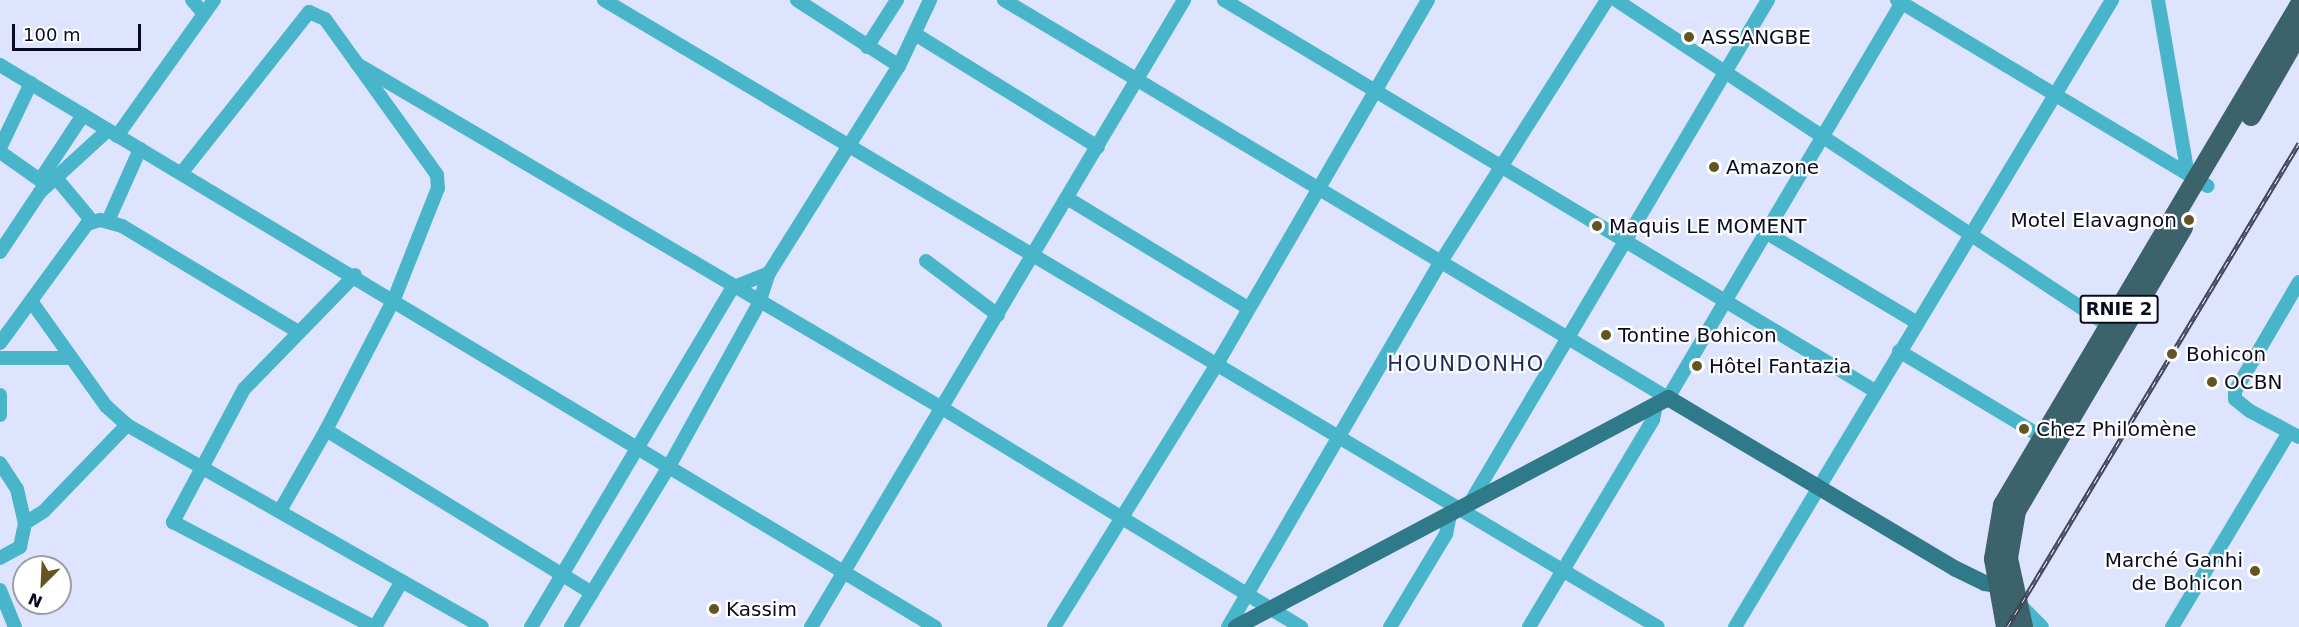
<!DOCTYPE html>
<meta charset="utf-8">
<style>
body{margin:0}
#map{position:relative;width:2299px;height:627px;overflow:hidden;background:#dee4fd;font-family:"DejaVu Sans",sans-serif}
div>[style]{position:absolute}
.minor>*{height:14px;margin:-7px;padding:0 7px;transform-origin:7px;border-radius:7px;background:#49b5cb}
.major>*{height:16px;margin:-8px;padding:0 8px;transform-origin:8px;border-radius:8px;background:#2e7a8a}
.highway>*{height:20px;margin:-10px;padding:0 10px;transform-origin:10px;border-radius:10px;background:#3c626b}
.rail>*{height:4.5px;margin-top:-2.25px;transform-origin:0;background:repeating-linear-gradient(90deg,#fff 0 7px,#42455b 0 14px);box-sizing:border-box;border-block:2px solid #42455b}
.dots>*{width:16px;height:16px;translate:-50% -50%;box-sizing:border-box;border:3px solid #fff;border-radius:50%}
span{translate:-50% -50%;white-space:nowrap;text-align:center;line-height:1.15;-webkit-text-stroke:4.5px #fff;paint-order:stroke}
.shield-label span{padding:2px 4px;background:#fff;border:2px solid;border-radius:4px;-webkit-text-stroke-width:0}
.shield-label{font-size:18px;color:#090c21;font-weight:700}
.poi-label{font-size:20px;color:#090c21}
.left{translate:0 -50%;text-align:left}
.right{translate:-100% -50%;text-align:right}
.neighbourhood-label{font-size:21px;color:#212959;letter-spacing:1.5px}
.north{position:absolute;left:12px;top:555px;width:60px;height:60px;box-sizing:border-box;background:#fff;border:2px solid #9d9ea6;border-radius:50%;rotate:204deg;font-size:16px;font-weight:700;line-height:24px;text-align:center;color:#090c21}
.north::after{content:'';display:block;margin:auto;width:21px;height:27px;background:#635522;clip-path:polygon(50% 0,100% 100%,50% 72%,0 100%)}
.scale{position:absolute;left:12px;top:24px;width:129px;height:27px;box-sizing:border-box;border:3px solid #090c21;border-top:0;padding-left:8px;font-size:18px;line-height:21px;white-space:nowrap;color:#090c21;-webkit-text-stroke:4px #fff;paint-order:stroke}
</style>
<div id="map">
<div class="minor">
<div style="left:192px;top:0;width:18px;rotate:49deg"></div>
<div style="left:604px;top:0;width:1226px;rotate:30.75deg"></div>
<div style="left:797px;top:0;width:121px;rotate:32.9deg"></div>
<div style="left:1004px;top:0;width:774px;rotate:30.94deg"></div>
<div style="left:1668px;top:398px;width:462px;rotate:-59.4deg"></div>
<div style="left:1224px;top:0;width:759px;rotate:30.99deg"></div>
<div style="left:1616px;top:0;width:598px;rotate:33.48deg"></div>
<div style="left:1897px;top:0;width:362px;rotate:30.9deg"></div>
<div style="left:2158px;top:0;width:172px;rotate:80.3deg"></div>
<div style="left:915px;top:34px;width:215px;rotate:31.7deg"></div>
<div style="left:867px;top:47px;width:56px;rotate:-57.4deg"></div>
<div style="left:357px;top:64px;width:679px;rotate:30.46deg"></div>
<div style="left:942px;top:408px;width:421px;rotate:31.4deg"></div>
<div style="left:0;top:65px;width:1091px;rotate:31.01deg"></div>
<div style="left:117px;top:136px;width:167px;rotate:-54.5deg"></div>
<div style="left:0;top:148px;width:72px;rotate:-64.5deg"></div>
<div style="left:0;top:152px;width:57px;rotate:35.1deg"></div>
<div style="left:183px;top:171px;width:203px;rotate:-51.6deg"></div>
<div style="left:309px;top:12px;width:17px;rotate:24deg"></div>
<div style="left:325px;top:19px;width:192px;rotate:54.3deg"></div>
<div style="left:437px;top:175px;width:13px;rotate:86deg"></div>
<div style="left:438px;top:188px;width:119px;rotate:111.6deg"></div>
<div style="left:394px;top:299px;width:148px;rotate:117.4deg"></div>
<div style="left:326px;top:430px;width:312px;rotate:31.5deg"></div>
<div style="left:57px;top:179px;width:55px;rotate:50.2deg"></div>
<div style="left:40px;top:180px;width:78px;rotate:-56.5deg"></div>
<div style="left:1067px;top:198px;width:212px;rotate:31.3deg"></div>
<div style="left:108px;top:221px;width:79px;rotate:-66deg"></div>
<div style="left:1767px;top:233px;width:174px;rotate:30.9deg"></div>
<div style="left:0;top:252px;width:72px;rotate:-56.3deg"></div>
<div style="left:40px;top:192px;width:92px;rotate:-42.4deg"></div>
<div style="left:926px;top:261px;width:90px;rotate:36.9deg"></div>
<div style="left:355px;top:275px;width:159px;rotate:134.2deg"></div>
<div style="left:244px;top:389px;width:151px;rotate:118.1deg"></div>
<div style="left:173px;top:522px;width:227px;rotate:27.6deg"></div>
<div style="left:2299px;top:282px;width:126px;rotate:120.4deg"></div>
<div style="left:2235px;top:391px;width:8px;rotate:90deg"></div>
<div style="left:2235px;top:399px;width:19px;rotate:39deg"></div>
<div style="left:2250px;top:411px;width:55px;rotate:28deg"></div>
<div style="left:31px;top:301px;width:129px;rotate:54.5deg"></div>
<div style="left:106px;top:406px;width:28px;rotate:42deg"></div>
<div style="left:127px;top:425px;width:408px;rotate:29.6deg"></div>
<div style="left:0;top:343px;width:147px;rotate:-53.8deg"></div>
<div style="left:87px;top:224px;width:14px;rotate:-17deg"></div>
<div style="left:100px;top:220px;width:23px;rotate:15deg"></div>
<div style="left:122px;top:226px;width:204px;rotate:31deg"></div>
<div style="left:1899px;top:351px;width:167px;rotate:31deg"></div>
<div style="left:0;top:358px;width:70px"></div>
<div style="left:0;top:395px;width:20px;rotate:90deg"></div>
<div style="left:0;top:463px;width:31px;rotate:57deg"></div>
<div style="left:17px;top:489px;width:35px;rotate:77deg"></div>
<div style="left:1470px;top:503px;width:585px;rotate:-59.36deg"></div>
<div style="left:281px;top:509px;width:91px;rotate:-60.3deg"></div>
<div style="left:0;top:558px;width:23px;rotate:-29deg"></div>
<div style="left:20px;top:547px;width:25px;rotate:-78deg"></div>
<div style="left:25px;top:523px;width:22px;rotate:-32deg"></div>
<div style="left:44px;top:511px;width:120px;rotate:-46deg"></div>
<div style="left:0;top:590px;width:40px;rotate:68deg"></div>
<div style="left:2020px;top:605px;width:31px;rotate:45deg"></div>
<div style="left:375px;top:627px;width:53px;rotate:-59.6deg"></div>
<div style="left:531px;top:627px;width:394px;rotate:-59.3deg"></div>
<div style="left:732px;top:288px;width:40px;rotate:-22deg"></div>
<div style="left:571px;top:627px;width:184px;rotate:-58.6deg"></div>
<div style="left:667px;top:470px;width:191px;rotate:-61.1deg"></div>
<div style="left:759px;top:303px;width:32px;rotate:-72deg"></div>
<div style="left:769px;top:273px;width:244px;rotate:-57.9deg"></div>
<div style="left:899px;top:66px;width:73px;rotate:-64.8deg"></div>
<div style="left:811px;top:627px;width:730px;rotate:-59.25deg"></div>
<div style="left:1054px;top:627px;width:309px;rotate:-58.2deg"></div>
<div style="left:1217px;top:364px;width:421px;rotate:-59.9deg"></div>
<div style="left:1228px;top:627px;width:425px;rotate:-59.8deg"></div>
<div style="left:1442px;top:260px;width:308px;rotate:-57.6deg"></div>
<div style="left:1390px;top:627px;width:109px;rotate:-58.9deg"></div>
<div style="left:1446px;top:534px;width:19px;rotate:-78deg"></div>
<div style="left:1529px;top:627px;width:241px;rotate:-59.1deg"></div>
<div style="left:1653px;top:420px;width:15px;rotate:-79deg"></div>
<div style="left:1735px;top:627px;width:732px;rotate:-58.98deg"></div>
<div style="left:2172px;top:627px;width:227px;rotate:-59deg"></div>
</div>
<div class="major">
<div style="left:1236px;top:627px;width:489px;rotate:-27.9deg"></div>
<div style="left:1668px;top:398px;width:335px;rotate:30.7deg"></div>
<div style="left:1956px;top:569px;width:32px;rotate:26deg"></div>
<div style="left:1985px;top:583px;width:23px;rotate:10deg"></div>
</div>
<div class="highway">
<div style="left:2251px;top:116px;width:96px;rotate:-60deg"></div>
<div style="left:2006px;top:627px;width:69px;rotate:-100deg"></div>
<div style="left:1994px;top:559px;width:55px;rotate:-80.5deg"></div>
<div style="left:2003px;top:505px;width:580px;rotate:-59.32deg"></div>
<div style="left:2023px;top:627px;width:71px;rotate:-102.3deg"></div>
<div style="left:2008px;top:558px;width:48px;rotate:-80.3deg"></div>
<div style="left:2016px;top:511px;width:329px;rotate:-59.5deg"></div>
</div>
<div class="rail">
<div style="left:2007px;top:627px;width:565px;rotate:-58.9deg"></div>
</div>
<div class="dots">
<div style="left:1689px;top:37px;background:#635522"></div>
<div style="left:1714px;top:167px;background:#635522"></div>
<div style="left:2189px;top:220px;background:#635522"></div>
<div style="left:1597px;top:226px;background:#635522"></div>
<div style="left:1606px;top:335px;background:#635522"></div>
<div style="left:2172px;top:354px;background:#635522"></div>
<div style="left:1697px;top:366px;background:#635522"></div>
<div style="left:2212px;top:382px;background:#635522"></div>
<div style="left:2024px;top:429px;background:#635522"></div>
<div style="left:2255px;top:571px;background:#635522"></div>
<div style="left:714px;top:609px;background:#635522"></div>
</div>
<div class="shield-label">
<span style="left:2119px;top:309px">RNIE 2</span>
</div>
<div class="poi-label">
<span class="left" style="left:1701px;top:37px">ASSANGBE</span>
<span class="left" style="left:1726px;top:167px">Amazone</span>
<span class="right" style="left:2177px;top:220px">Motel Elavagnon</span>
<span class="left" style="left:1609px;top:226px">Maquis LE MOMENT</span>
<span class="left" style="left:1618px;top:335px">Tontine Bohicon</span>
<span class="left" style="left:2186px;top:354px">Bohicon</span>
<span class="left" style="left:1709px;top:366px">Hôtel Fantazia</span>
<span class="left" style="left:2224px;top:382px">OCBN</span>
<span class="left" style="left:2036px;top:429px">Chez Philomène</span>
<span class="right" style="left:2243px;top:572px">Marché Ganhi<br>de Bohicon</span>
<span class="left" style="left:726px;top:609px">Kassim</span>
</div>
<div class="neighbourhood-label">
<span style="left:1466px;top:364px">HOUNDONHO</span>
</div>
<div class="north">N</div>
<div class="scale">100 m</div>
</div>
